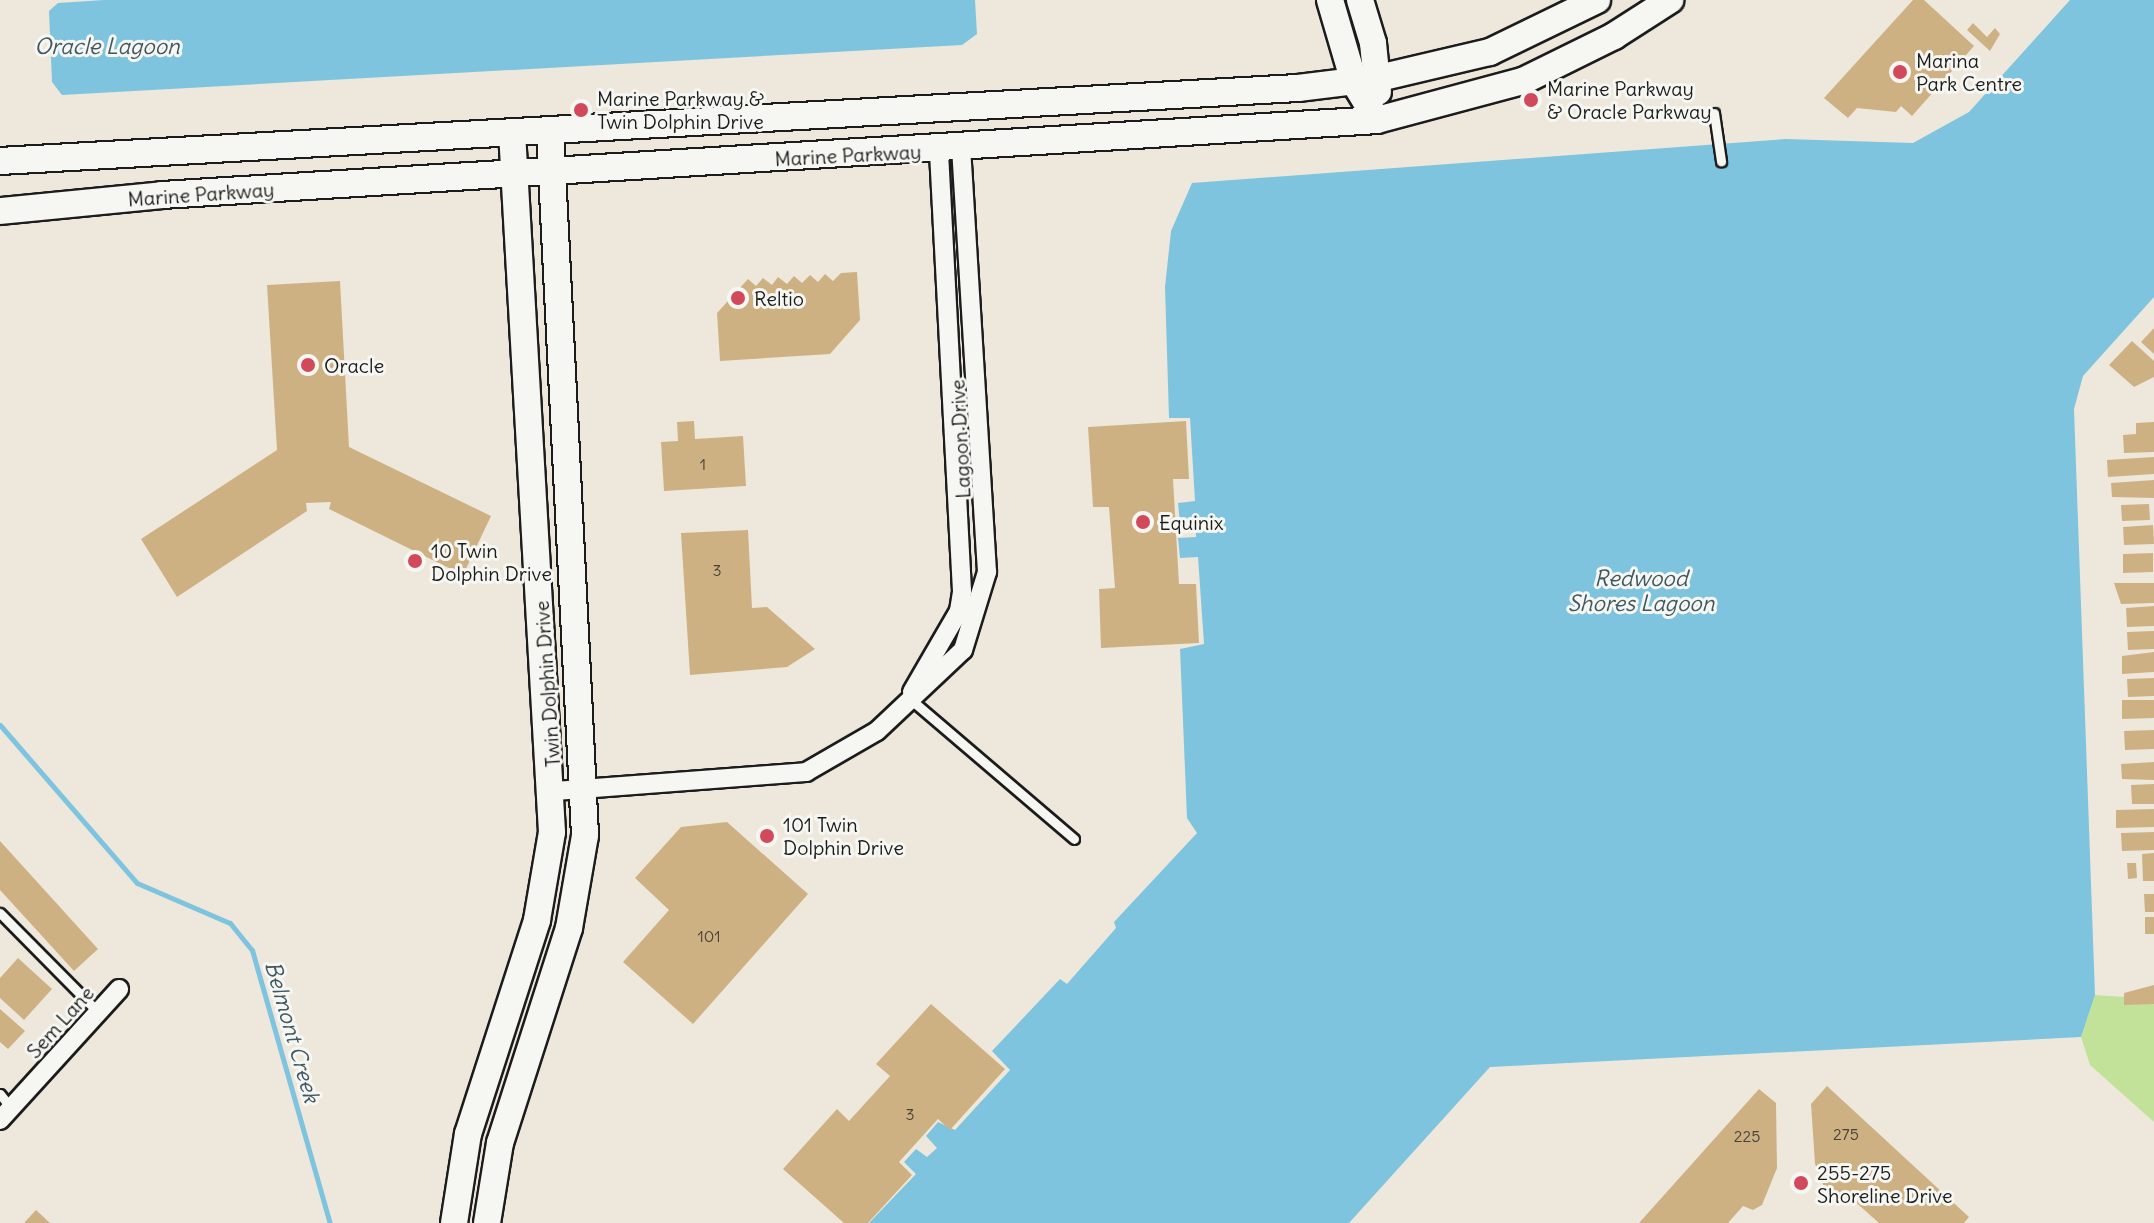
<!DOCTYPE html>
<style>
body{margin:0}
#map{position:relative;width:2154px;height:1223px;overflow:hidden;background:#eee8dc;font-family:Delius,sans-serif}
div>[style]{position:absolute}
.green>*{inset:0;background:#c2e199}
.water>*{inset:0;background:#7ec4de}
.stream>*{height:5px;margin:-2.5px;padding:0 2.5px;transform-origin:2.5px;border-radius:2.5px;background:#7ec4de}
.building>*{inset:0;background:#ceb183}
.roads{filter:drop-shadow(2px 0 #1c1c1c) drop-shadow(-2px 0 #1c1c1c) drop-shadow(0 2px #1c1c1c) drop-shadow(0 -2px #1c1c1c)}
.lane>*{height:9px;margin:-4.5px;padding:0 4.5px;transform-origin:4.5px;border-radius:4.5px;background:#f6f6f2}
.street>*{height:18px;margin:-9px;padding:0 9px;transform-origin:9px;border-radius:9px;background:#f6f6f2}
.secondary>*{height:26px;margin:-13px;padding:0 13px;transform-origin:13px;border-radius:13px;background:#f6f6f2}
.dots>*{width:22px;height:22px;translate:-50% -50%;box-sizing:border-box;border:4px solid #f6f6f2;border-radius:50%}
span{translate:-50% -50%;white-space:nowrap;text-align:center;line-height:1.15;-webkit-text-stroke:6px #f6f6f2;paint-order:stroke}
.number-label{font-size:16px;color:#484136}
.number-label span{-webkit-text-stroke-width:0}
.poi-label{font-size:20px;color:#1c1c1c}
.left{translate:0 -50%;text-align:left}
.street-label{font-size:20px;color:#1c1c1c}
.water-label{font-size:22px;color:#3e5760;font-style:italic}
</style>
<div id="map">
<div class="green">
<div style="clip-path:polygon(2095px 995px,2154px 999px,2154px 1122px,2090px 1065px,2081px 1037px)"></div>
</div>
<div class="water">
<div style="clip-path:polygon(104px 0,975px 0,977px 34px,962px 45px,62px 95px,52px 82px,49px 11px,58px 3px)"></div>
<div style="clip-path:polygon(2070px 0,2154px 0,2154px 297px,2083px 376px,2074px 409px,2095px 995px,2081px 1037px,1490px 1067px,1349px 1223px,869px 1223px,916px 1174px,904px 1162px,916px 1149px,927px 1157px,937px 1148px,926px 1136px,938px 1122px,955px 1130px,1010px 1070px,992px 1051px,1060px 979px,1067px 984px,1116px 928px,1114px 922px,1197px 833px,1187px 818px,1180px 649px,1204px 644px,1198px 557px,1180px 558px,1178px 538px,1196px 537px,1196px 524px,1180px 524px,1178px 503px,1195px 501px,1190px 418px,1169px 418px,1165px 287px,1171px 231px,1192px 183px,1786px 139px,1913px 143px,1969px 112px)"></div>
</div>
<div class="stream">
<div style="left:0;top:725px;width:209px;rotate:49.1deg"></div>
<div style="left:137px;top:883px;width:101px;rotate:23.3deg"></div>
<div style="left:230px;top:923px;width:35px;rotate:51deg"></div>
<div style="left:252px;top:950px;width:284px;rotate:74.1deg"></div>
</div>
<div class="building">
<div style="clip-path:polygon(1913px 0,1924px 0,1974px 46px,1912px 116px,1901px 106px,1896px 112px,1857px 108px,1848px 118px,1824px 98px)"></div>
<div style="clip-path:polygon(1973px 23px,1987px 37px,1995px 28px,2000px 34px,1990px 51px,1967px 30px)"></div>
<div style="clip-path:polygon(857px 272px,860px 320px,830px 354px,720px 361px,717px 313px,748px 279px,756px 286px,763px 278px,772px 285px,778px 277px,787px 284px,794px 276px,802px 283px,810px 275px,818px 282px,825px 274px,833px 281px,841px 273px)"></div>
<div style="clip-path:polygon(340px 281px,349px 447px,491px 516px,463px 575px,329px 509px,331px 502px,306px 503px,307px 511px,177px 597px,141px 539px,277px 450px,267px 285px)"></div>
<div style="clip-path:polygon(2154px 328px,2154px 354px,2141px 342px)"></div>
<div style="clip-path:polygon(2132px 341px,2154px 361px,2154px 377px,2134px 387px,2109px 365px)"></div>
<div style="clip-path:polygon(694px 421px,695px 439px,743px 436px,746px 486px,664px 491px,661px 442px,678px 441px,677px 422px)"></div>
<div style="clip-path:polygon(1186px 421px,1189px 479px,1173px 479px,1179px 584px,1196px 584px,1199px 643px,1101px 648px,1099px 589px,1115px 588px,1109px 507px,1093px 507px,1088px 427px)"></div>
<div style="clip-path:polygon(2154px 422px,2154px 452px,2124px 453px,2123px 435px,2136px 434px,2136px 423px)"></div>
<div style="clip-path:polygon(2154px 457px,2154px 474px,2108px 477px,2107px 460px)"></div>
<div style="clip-path:polygon(2154px 480px,2154px 498px,2112px 497px,2111px 483px)"></div>
<div style="clip-path:polygon(2149px 504px,2150px 520px,2122px 521px,2121px 505px)"></div>
<div style="clip-path:polygon(2153px 525px,2154px 544px,2124px 545px,2123px 527px)"></div>
<div style="clip-path:polygon(748px 530px,752px 608px,767px 607px,815px 649px,787px 667px,690px 675px,681px 533px)"></div>
<div style="clip-path:polygon(2153px 553px,2153px 572px,2123px 573px,2123px 554px)"></div>
<div style="clip-path:polygon(2114px 583px,2154px 583px,2154px 603px,2121px 604px)"></div>
<div style="clip-path:polygon(2154px 606px,2154px 626px,2127px 627px,2126px 608px)"></div>
<div style="clip-path:polygon(2154px 631px,2154px 649px,2128px 650px,2127px 632px)"></div>
<div style="clip-path:polygon(2154px 652px,2154px 672px,2122px 674px,2122px 656px)"></div>
<div style="clip-path:polygon(2154px 678px,2154px 696px,2128px 697px,2127px 679px)"></div>
<div style="clip-path:polygon(2122px 700px,2154px 700px,2154px 718px,2122px 719px)"></div>
<div style="clip-path:polygon(2154px 730px,2154px 749px,2125px 750px,2124px 731px)"></div>
<div style="clip-path:polygon(2154px 762px,2154px 780px,2122px 779px,2121px 764px)"></div>
<div style="clip-path:polygon(2154px 784px,2154px 804px,2132px 804px,2131px 785px)"></div>
<div style="clip-path:polygon(2154px 809px,2154px 827px,2116px 828px,2116px 810px)"></div>
<div style="clip-path:polygon(727px 822px,808px 894px,693px 1024px,623px 962px,669px 910px,635px 878px,681px 827px)"></div>
<div style="clip-path:polygon(2154px 832px,2154px 850px,2122px 851px,2121px 833px)"></div>
<div style="clip-path:polygon(0 841px,98px 949px,74px 971px,0 890px)"></div>
<div style="clip-path:polygon(2154px 853px,2154px 881px,2143px 881px,2142px 854px)"></div>
<div style="clip-path:polygon(2127px 863px,2136px 863px,2137px 878px,2128px 879px)"></div>
<div style="clip-path:polygon(2144px 894px,2154px 894px,2154px 912px,2145px 912px)"></div>
<div style="clip-path:polygon(2145px 917px,2154px 917px,2154px 934px,2145px 934px)"></div>
<div style="clip-path:polygon(18px 958px,52px 989px,24px 1020px,0 998px,0 978px)"></div>
<div style="clip-path:polygon(2154px 985px,2154px 1004px,2124px 1005px,2124px 993px)"></div>
<div style="clip-path:polygon(931px 1004px,1005px 1069px,950px 1130px,938px 1119px,899px 1162px,912px 1175px,868px 1223px,844px 1223px,783px 1169px,837px 1109px,849px 1121px,890px 1076px,876px 1064px)"></div>
<div style="clip-path:polygon(0 1009px,25px 1031px,8px 1049px,0 1042px)"></div>
<div style="clip-path:polygon(1827px 1086px,1969px 1217px,1964px 1223px,1879px 1223px,1852px 1199px,1828px 1197px,1815px 1164px,1811px 1104px)"></div>
<div style="clip-path:polygon(1759px 1089px,1776px 1103px,1777px 1168px,1762px 1205px,1753px 1210px,1743px 1206px,1728px 1223px,1639px 1223px)"></div>
<div style="clip-path:polygon(36px 1210px,50px 1223px,24px 1223px)"></div>
</div>
<div class="roads">
<div class="lane">
<div style="left:1714px;top:113px;width:49px;rotate:81.7deg"></div>
<div style="left:909px;top:698px;width:217px;rotate:40.5deg"></div>
<div style="left:0;top:913px;width:139px;rotate:45.3deg"></div>
<div style="left:0;top:1094px;width:18px;rotate:52deg"></div>
</div>
<div class="street">
<div style="left:912px;top:692px;width:94px;rotate:-59.9deg"></div>
<div style="left:959px;top:611px;width:20px;rotate:-81deg"></div>
<div style="left:962px;top:591px;width:443px;rotate:-93deg"></div>
<div style="left:554px;top:791px;width:253px;rotate:-4.3deg"></div>
<div style="left:806px;top:772px;width:82px;rotate:-30deg"></div>
<div style="left:877px;top:731px;width:118px;rotate:-43.3deg"></div>
<div style="left:963px;top:650px;width:82px;rotate:-72.9deg"></div>
<div style="left:987px;top:572px;width:425px;rotate:-93.5deg"></div>
<div style="left:0;top:1120px;width:177px;rotate:-47.7deg"></div>
</div>
<div class="secondary">
<div style="left:1330px;top:0;width:85px;rotate:73.7deg"></div>
<div style="left:1354px;top:82px;width:44px;rotate:58.8deg"></div>
<div style="left:1360px;top:0;width:45px;rotate:73.2deg"></div>
<div style="left:1373px;top:43px;width:49px;rotate:84.2deg"></div>
<div style="left:0;top:161px;width:1300px;rotate:-3.22deg"></div>
<div style="left:1298px;top:88px;width:82px;rotate:-7deg"></div>
<div style="left:1379px;top:78px;width:114px;rotate:-13.2deg"></div>
<div style="left:1490px;top:52px;width:119px;rotate:-25.9deg"></div>
<div style="left:0;top:211px;width:163px;rotate:-5.6deg"></div>
<div style="left:162px;top:195px;width:1217px;rotate:-3.53deg"></div>
<div style="left:1377px;top:120px;width:151px;rotate:-15deg"></div>
<div style="left:1523px;top:81px;width:102px;rotate:-26.3deg"></div>
<div style="left:1614px;top:36px;width:67px;rotate:-32.7deg"></div>
<div style="left:454px;top:1223px;width:90px;rotate:-81.1deg"></div>
<div style="left:468px;top:1134px;width:225px;rotate:-72.1deg"></div>
<div style="left:537px;top:920px;width:89px;rotate:-80.3deg"></div>
<div style="left:552px;top:832px;width:701px;rotate:-93.27deg"></div>
<div style="left:487px;top:1223px;width:81px;rotate:-80.8deg"></div>
<div style="left:500px;top:1143px;width:226px;rotate:-72.2deg"></div>
<div style="left:569px;top:928px;width:94px;rotate:-80.2deg"></div>
<div style="left:585px;top:835px;width:704px;rotate:-92.85deg"></div>
</div>
</div>
<div class="dots">
<div style="left:1900px;top:72px;background:#d1495b"></div>
<div style="left:1531px;top:100px;background:#d1495b"></div>
<div style="left:581px;top:110px;background:#d1495b"></div>
<div style="left:738px;top:298px;background:#d1495b"></div>
<div style="left:308px;top:365px;background:#d1495b"></div>
<div style="left:1143px;top:522px;background:#d1495b"></div>
<div style="left:415px;top:561px;background:#d1495b"></div>
<div style="left:767px;top:836px;background:#d1495b"></div>
<div style="left:1801px;top:1183px;background:#d1495b"></div>
</div>
<div class="number-label">
<span style="left:703px;top:464px">1</span>
<span style="left:717px;top:570px">3</span>
<span style="left:709px;top:936px">101</span>
<span style="left:910px;top:1114px">3</span>
<span style="left:1846px;top:1134px">275</span>
<span style="left:1747px;top:1136px">225</span>
</div>
<div class="poi-label">
<span class="left" style="left:1916px;top:72px">Marina<br>Park Centre</span>
<span class="left" style="left:1547px;top:100px">Marine Parkway<br>&amp; Oracle Parkway</span>
<span class="left" style="left:597px;top:110px">Marine Parkway &amp;<br>Twin Dolphin Drive</span>
<span class="left" style="left:754px;top:298px">Reltio</span>
<span class="left" style="left:324px;top:365px">Oracle</span>
<span class="left" style="left:1159px;top:522px">Equinix</span>
<span class="left" style="left:431px;top:562px">10 Twin<br>Dolphin Drive</span>
<span class="left" style="left:783px;top:836px">101 Twin<br>Dolphin Drive</span>
<span class="left" style="left:1817px;top:1184px">255-275<br>Shoreline Drive</span>
</div>
<div class="street-label">
<span style="left:848px;top:155px;rotate:-3deg">Marine Parkway</span>
<span style="left:201px;top:194px;rotate:-4deg">Marine Parkway</span>
<span style="left:960px;top:439px;rotate:-93deg">Lagoon Drive</span>
<span style="left:547px;top:684px;rotate:-94deg">Twin Dolphin Drive</span>
<span style="left:60px;top:1022px;rotate:-48deg">Sem Lane</span>
</div>
<div class="water-label">
<span style="left:107px;top:47px">Oracle Lagoon</span>
<span style="left:1641px;top:591px">Redwood<br>Shores Lagoon</span>
<span style="left:292px;top:1032px;rotate:74deg">Belmont Creek</span>
</div>
</div>
